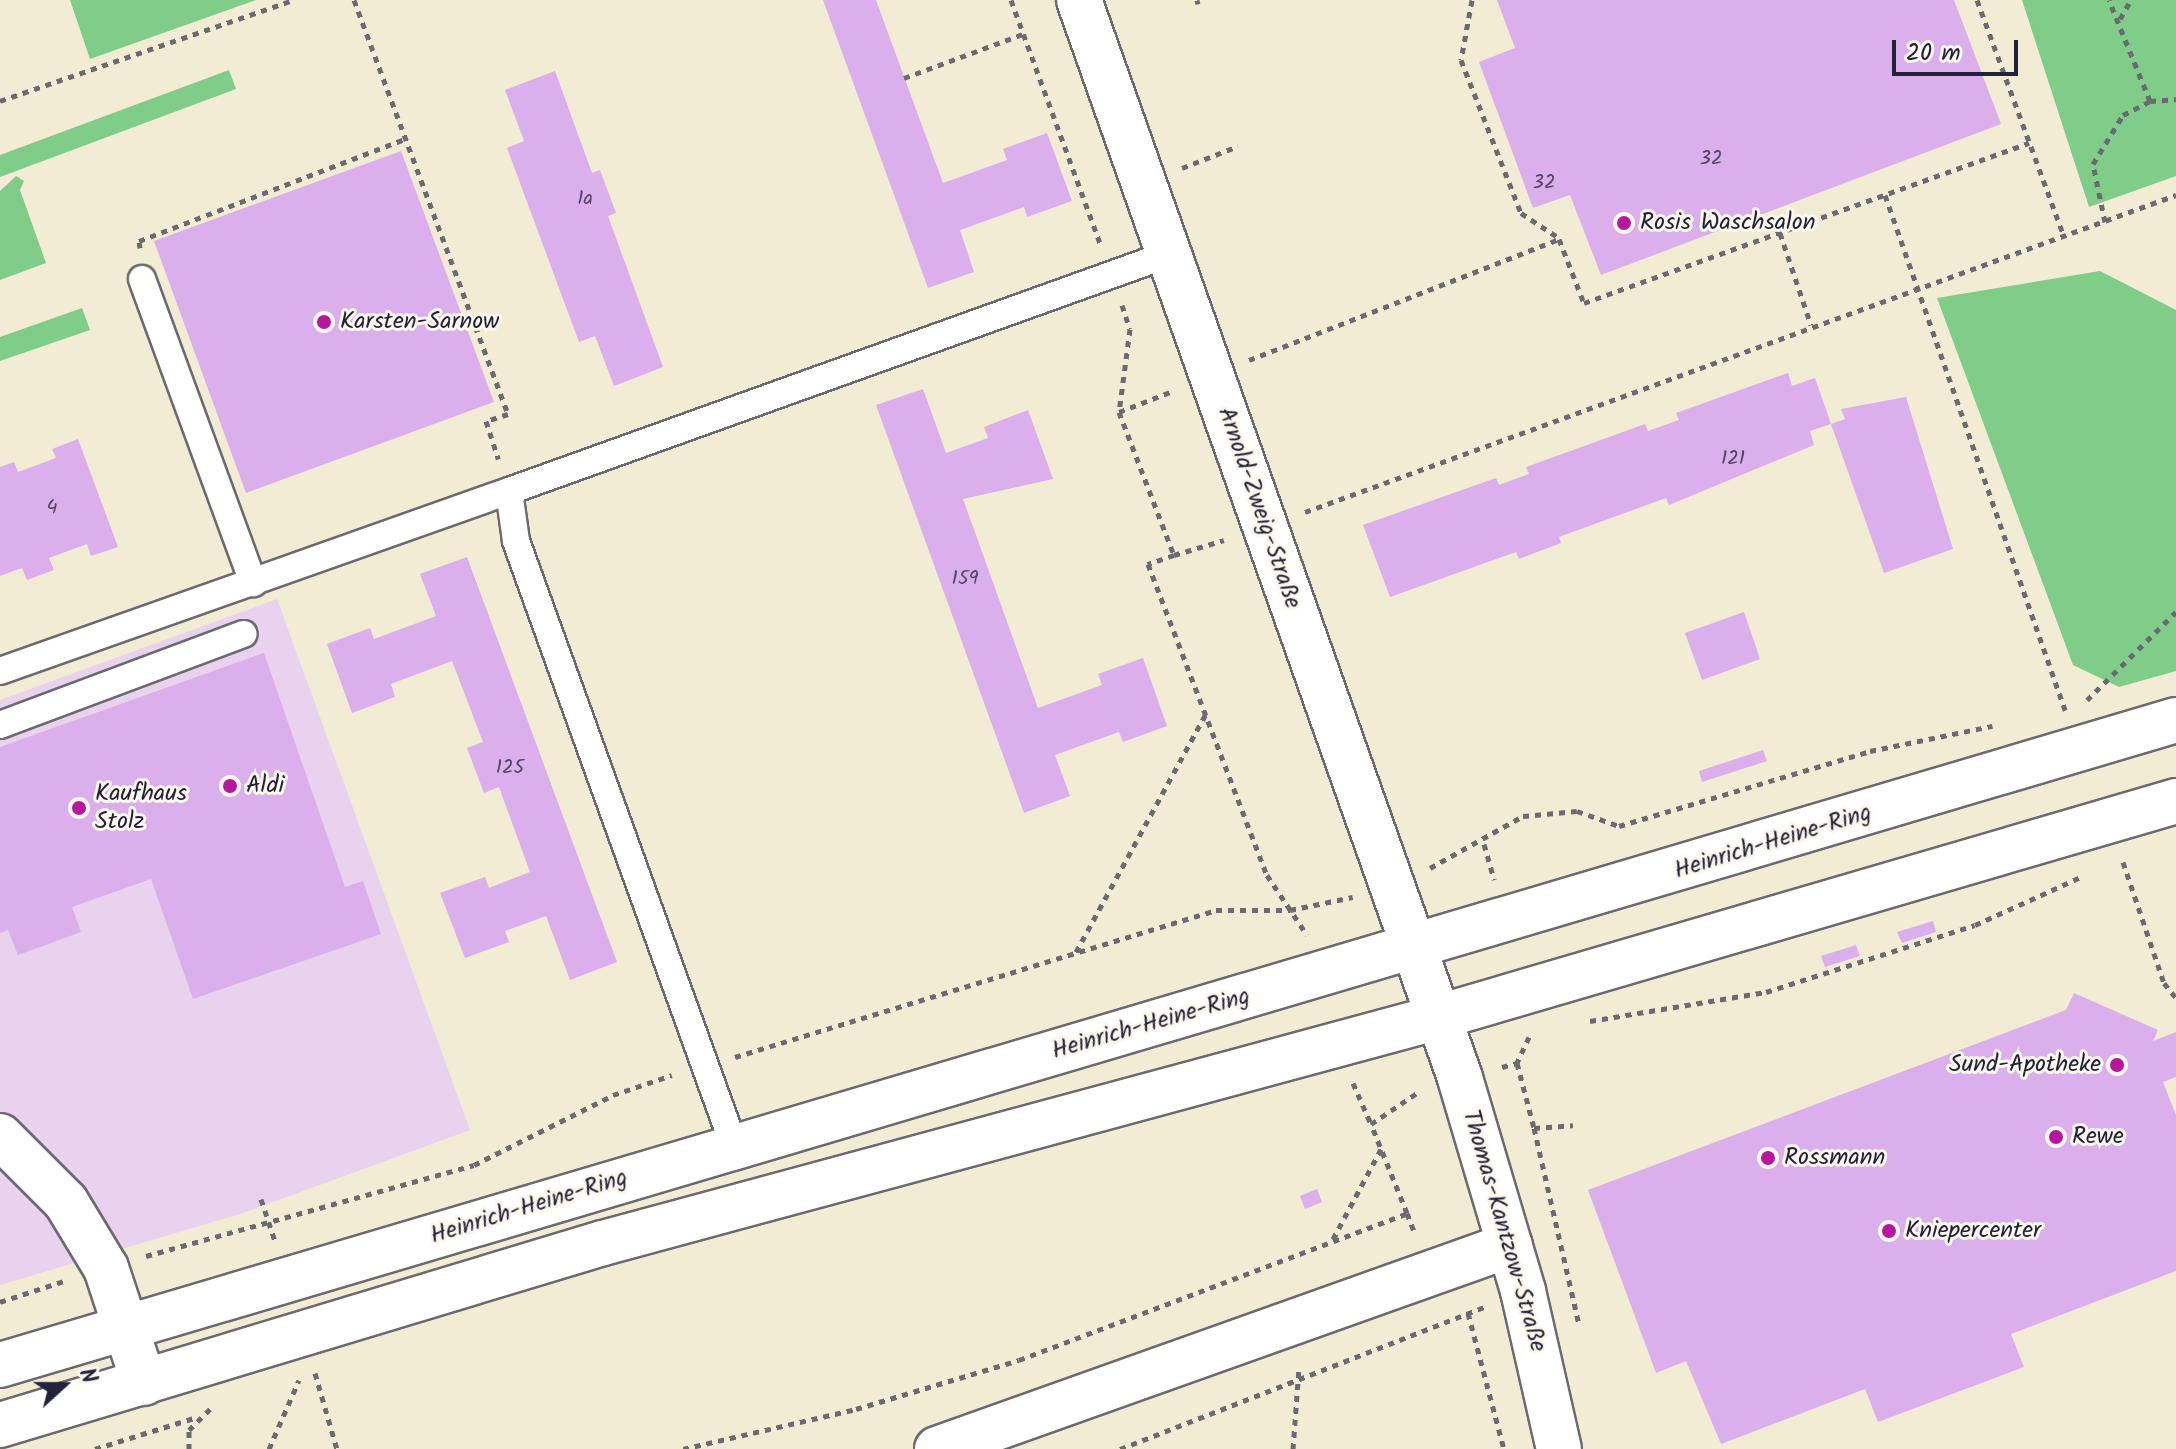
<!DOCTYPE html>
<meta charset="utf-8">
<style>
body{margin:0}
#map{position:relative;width:2176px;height:1449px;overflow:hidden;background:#f2ecd4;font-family:Kalam,sans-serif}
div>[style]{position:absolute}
.built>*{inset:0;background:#e8d2ee}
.green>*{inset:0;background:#80cc89}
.building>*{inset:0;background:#daafeb}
.path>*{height:5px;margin-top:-2.5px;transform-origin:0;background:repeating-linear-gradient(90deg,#6b6971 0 6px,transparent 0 12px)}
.roads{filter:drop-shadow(2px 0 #6b6971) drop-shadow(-2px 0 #6b6971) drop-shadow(0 2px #6b6971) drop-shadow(0 -2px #6b6971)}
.lane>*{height:26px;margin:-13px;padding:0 13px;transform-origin:13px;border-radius:13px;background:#fff}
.street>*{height:44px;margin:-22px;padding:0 22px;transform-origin:22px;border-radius:22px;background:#fff}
.secondary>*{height:44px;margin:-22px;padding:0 22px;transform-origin:22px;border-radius:22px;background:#fff}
.dots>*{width:22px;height:22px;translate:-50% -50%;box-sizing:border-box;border:4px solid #fbf7ec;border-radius:50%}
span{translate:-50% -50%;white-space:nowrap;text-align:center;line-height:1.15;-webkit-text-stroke:6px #fbf7ec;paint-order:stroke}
.number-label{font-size:20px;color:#504567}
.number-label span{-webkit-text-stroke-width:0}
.poi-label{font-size:24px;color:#22223b}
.left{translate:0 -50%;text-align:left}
.right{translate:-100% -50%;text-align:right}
.street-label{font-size:24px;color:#22223b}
.north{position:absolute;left:24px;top:1345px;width:80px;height:80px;-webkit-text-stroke:6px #fbf7ec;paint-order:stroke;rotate:69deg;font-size:22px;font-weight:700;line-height:32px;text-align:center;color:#22223b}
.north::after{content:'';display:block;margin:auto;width:28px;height:36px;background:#22223b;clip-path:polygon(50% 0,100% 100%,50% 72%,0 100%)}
.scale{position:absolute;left:1892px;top:40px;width:126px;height:36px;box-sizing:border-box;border:4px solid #22223b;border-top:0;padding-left:10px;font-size:24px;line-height:28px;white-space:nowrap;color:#22223b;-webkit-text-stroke:6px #fbf7ec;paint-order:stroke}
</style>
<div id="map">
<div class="built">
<div style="clip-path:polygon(277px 599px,470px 1130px,240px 1214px,0 1285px,0 700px)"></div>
</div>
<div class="green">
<div style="clip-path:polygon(70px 0,256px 0,90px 59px)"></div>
<div style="clip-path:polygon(2022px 0,2176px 0,2176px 176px,2089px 207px)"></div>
<div style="clip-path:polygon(229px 70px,236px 89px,0 177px,0 155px)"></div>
<div style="clip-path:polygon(16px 176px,24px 181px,20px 190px,46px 263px,0 280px,0 191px)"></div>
<div style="clip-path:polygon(2100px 271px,2176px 310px,2176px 671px,2119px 687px,2073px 665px,1937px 298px)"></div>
<div style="clip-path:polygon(82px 308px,90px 330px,0 361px,0 337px)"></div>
</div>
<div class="building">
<div style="clip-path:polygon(823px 0,876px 0,943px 183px,1007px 160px,1003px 149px,1047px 133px,1072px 201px,1027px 217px,1024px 207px,960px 230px,974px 272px,928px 288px)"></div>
<div style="clip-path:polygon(1497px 0,1954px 0,2001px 124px,1601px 275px,1570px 195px,1533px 208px,1479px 62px,1515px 48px)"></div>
<div style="clip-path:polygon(555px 71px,592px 173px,600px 170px,616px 213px,608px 216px,663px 367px,614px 386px,595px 336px,579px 342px,507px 148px,524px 141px,505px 90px)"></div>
<div style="clip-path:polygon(401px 151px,494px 402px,246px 493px,154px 241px)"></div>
<div style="clip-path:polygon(1788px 373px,1792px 386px,1815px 378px,1831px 424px,1810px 431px,1814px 445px,1669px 505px,1666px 498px,1559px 537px,1561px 543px,1519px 559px,1516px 552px,1390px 597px,1363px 525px,1496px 478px,1499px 485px,1529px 474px,1526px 467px,1645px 424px,1648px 431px,1679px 420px,1676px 413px)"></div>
<div style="clip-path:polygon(923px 389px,946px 453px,988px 438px,984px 427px,1028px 410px,1053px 479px,963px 499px,1038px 708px,1102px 685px,1098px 674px,1143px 658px,1167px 726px,1123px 742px,1119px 732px,1055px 755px,1070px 796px,1024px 813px,876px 405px)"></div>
<div style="clip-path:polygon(1906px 397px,1953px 549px,1884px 573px,1831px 424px,1845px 419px,1841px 409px)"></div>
<div style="clip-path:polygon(78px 439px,118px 547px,91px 556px,87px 544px,49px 558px,54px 570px,27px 580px,22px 568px,0 576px,0 467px,14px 462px,18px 472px,56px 458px,52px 449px)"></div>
<div style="clip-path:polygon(467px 557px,617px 962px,570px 980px,546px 916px,505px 931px,509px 942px,465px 958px,440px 893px,485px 877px,489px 888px,530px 872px,499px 787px,484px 793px,467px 748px,483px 742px,452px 661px,391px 684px,395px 697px,352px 713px,327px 644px,370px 628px,374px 639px,436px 616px,420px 574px)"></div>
<div style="clip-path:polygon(1744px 612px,1760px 659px,1702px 680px,1685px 633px)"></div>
<div style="clip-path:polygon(264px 653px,345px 887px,363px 881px,381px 934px,193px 999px,151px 879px,72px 907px,81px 932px,18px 955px,8px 930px,0 933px,0 747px)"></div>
<div style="clip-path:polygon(1763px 750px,1767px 761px,1702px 782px,1699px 771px)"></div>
<div style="clip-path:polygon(1933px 921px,1936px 932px,1902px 943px,1897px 932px)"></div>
<div style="clip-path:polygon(1856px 945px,1860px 956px,1825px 967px,1821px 956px)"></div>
<div style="clip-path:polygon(2074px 993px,2158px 1030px,2153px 1041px,2176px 1032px,2176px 1077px,2163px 1082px,2176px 1115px,2176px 1271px,2011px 1334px,2024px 1367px,1878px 1422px,1865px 1389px,1721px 1444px,1686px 1361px,1656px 1373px,1588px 1190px,2066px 1010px)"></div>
<div style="clip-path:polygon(1317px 1189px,1322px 1202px,1305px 1209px,1300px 1196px)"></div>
</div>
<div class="path">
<div style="left:354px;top:0;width:442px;rotate:69.6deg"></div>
<div style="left:508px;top:414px;width:23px;rotate:162deg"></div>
<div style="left:486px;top:421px;width:40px;rotate:72deg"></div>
<div style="left:1011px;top:0;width:259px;rotate:69.9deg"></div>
<div style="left:1197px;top:0;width:4px;rotate:76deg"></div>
<div style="left:1472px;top:0;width:61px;rotate:100.4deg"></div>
<div style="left:1461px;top:60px;width:164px;rotate:68.6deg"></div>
<div style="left:1521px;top:213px;width:45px;rotate:33.3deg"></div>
<div style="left:1977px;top:0;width:252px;rotate:69.8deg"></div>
<div style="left:2120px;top:19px;width:22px;rotate:-60deg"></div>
<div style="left:904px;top:78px;width:127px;rotate:-20.3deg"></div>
<div style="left:0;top:101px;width:311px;rotate:-19deg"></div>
<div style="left:2150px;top:101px;width:26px;rotate:-4deg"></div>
<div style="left:1182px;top:168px;width:60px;rotate:-21.4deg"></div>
<div style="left:1885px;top:195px;width:546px;rotate:70.73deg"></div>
<div style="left:2105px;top:222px;width:59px;rotate:-101.7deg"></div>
<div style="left:2093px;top:164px;width:57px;rotate:-58.5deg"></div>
<div style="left:2123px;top:115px;width:30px;rotate:-27deg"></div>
<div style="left:2150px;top:101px;width:109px;rotate:-112.1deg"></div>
<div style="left:1780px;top:233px;width:97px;rotate:71.4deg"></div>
<div style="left:140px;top:248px;width:7px;rotate:-98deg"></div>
<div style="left:139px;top:241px;width:285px;rotate:-21deg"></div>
<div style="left:1122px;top:305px;width:25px;rotate:72deg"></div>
<div style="left:1130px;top:329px;width:84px;rotate:97.5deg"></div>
<div style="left:1119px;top:412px;width:153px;rotate:69deg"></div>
<div style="left:1174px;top:555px;width:28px;rotate:161deg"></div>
<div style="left:1148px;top:564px;width:333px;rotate:69.1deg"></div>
<div style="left:1267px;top:875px;width:72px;rotate:56.3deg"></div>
<div style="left:1249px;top:360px;width:333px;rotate:-21.3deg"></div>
<div style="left:1559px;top:239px;width:69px;rotate:68.7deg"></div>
<div style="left:1584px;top:303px;width:473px;rotate:-19.8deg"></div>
<div style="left:1119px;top:412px;width:58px;rotate:-21.3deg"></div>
<div style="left:1305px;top:512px;width:927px;rotate:-20deg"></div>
<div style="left:1174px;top:555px;width:52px;rotate:-16.7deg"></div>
<div style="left:2087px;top:700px;width:125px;rotate:-44.7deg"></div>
<div style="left:1484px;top:844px;width:37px;rotate:74deg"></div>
<div style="left:2123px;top:862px;width:128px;rotate:71.3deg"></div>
<div style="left:2164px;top:983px;width:19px;rotate:51deg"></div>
<div style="left:1430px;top:868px;width:107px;rotate:-29.2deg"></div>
<div style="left:1523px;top:816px;width:54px;rotate:-5.3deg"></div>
<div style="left:1577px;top:811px;width:45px;rotate:19.7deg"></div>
<div style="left:1619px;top:826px;width:262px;rotate:-16.6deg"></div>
<div style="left:1870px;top:751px;width:125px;rotate:-11.6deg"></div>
<div style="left:1076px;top:952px;width:270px;rotate:-61.4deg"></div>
<div style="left:1590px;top:1021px;width:178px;rotate:-9.4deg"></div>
<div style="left:1766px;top:992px;width:219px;rotate:-17.8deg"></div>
<div style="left:1975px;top:925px;width:116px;rotate:-24.4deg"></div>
<div style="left:1529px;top:1037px;width:29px;rotate:115deg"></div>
<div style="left:1517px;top:1063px;width:67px;rotate:75.3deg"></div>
<div style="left:1534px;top:1128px;width:39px;rotate:-4deg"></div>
<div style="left:735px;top:1057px;width:503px;rotate:-16.99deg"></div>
<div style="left:1216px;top:910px;width:74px"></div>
<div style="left:1290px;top:910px;width:64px;rotate:-11.7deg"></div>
<div style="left:1502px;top:1067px;width:16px;rotate:-15deg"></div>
<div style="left:1353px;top:1083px;width:45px;rotate:66.3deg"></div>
<div style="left:1534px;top:1128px;width:202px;rotate:77.1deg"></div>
<div style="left:261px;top:1199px;width:44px;rotate:71.6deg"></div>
<div style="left:1407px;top:1213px;width:22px;rotate:69deg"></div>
<div style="left:1333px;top:1239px;width:102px;rotate:-61.9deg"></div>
<div style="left:146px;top:1256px;width:340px;rotate:-15.5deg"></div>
<div style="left:474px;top:1165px;width:156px;rotate:-26.7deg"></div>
<div style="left:613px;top:1095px;width:62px;rotate:-18.7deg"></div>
<div style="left:0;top:1302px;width:67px;rotate:-18.2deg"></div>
<div style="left:1468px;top:1313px;width:141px;rotate:75.2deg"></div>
<div style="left:315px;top:1373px;width:79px;rotate:73.9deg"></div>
<div style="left:95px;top:1449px;width:107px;rotate:-17.4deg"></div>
<div style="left:189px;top:1449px;width:19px;rotate:-90deg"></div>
<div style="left:189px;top:1430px;width:30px;rotate:-45deg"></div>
<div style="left:269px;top:1449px;width:75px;rotate:-66.5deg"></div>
<div style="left:683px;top:1449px;width:178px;rotate:-13deg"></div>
<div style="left:856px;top:1409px;width:170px;rotate:-16.7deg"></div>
<div style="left:1019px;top:1360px;width:415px;rotate:-20.7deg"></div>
<div style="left:1407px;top:1213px;width:96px;rotate:-112deg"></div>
<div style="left:1371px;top:1124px;width:59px;rotate:-34deg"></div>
<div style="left:1120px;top:1449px;width:391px;rotate:-21.3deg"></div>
<div style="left:1293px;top:1449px;width:82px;rotate:-85.8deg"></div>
</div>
<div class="roads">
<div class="lane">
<div style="left:142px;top:279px;width:324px;rotate:69.9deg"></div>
<div style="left:509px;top:491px;width:701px;rotate:-19.75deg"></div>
<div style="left:0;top:671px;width:540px;rotate:-19.48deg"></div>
<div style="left:509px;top:491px;width:50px;rotate:82deg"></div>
<div style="left:516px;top:541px;width:643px;rotate:70.18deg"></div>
<div style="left:0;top:725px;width:260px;rotate:-20.5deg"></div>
</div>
<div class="street">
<div style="left:1079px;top:0;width:1143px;rotate:70.53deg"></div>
<div style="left:1460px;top:1078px;width:222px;rotate:73.5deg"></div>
<div style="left:1523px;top:1291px;width:162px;rotate:77.2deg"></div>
<div style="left:0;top:1136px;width:93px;rotate:45deg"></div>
<div style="left:66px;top:1202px;width:77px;rotate:58.8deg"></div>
<div style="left:106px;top:1268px;width:121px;rotate:71.7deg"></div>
<div style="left:937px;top:1449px;width:608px;rotate:-19.6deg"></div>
</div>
<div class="secondary">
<div style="left:0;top:1365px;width:2270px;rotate:-16.51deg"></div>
<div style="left:0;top:1425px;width:630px;rotate:-16.8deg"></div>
<div style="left:603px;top:1243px;width:862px;rotate:-15.13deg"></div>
<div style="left:1435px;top:1018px;width:772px;rotate:-16.32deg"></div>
</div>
</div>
<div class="dots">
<div style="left:1624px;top:223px;background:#b5179e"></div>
<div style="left:324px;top:322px;background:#b5179e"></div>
<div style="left:230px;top:786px;background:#b5179e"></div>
<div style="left:79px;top:808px;background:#b5179e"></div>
<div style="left:2117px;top:1065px;background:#b5179e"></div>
<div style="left:2056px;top:1137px;background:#b5179e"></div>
<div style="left:1768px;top:1158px;background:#b5179e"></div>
<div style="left:1889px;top:1231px;background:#b5179e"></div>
</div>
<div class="number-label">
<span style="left:1711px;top:159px">32</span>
<span style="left:1544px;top:183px">32</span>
<span style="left:585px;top:199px">1a</span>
<span style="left:1733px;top:459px">121</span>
<span style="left:52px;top:508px">4</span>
<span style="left:965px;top:579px">159</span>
<span style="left:510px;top:768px">125</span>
</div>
<div class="poi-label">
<span class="left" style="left:1640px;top:223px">Rosis Waschsalon</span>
<span class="left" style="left:340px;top:322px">Karsten-Sarnow</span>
<span class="left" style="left:246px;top:786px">Aldi</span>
<span class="left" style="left:95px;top:808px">Kaufhaus<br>Stolz</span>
<span class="right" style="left:2101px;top:1065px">Sund-Apotheke</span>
<span class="left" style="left:2072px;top:1137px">Rewe</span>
<span class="left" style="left:1784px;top:1158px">Rossmann</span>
<span class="left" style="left:1905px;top:1231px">Kniepercenter</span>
</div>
<div class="street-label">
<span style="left:1259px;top:508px;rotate:71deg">Arnold-Zweig-Straße</span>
<span style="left:1773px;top:842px;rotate:-17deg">Heinrich-Heine-Ring</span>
<span style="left:1151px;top:1024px;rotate:-16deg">Heinrich-Heine-Ring</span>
<span style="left:529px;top:1207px;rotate:-17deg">Heinrich-Heine-Ring</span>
<span style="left:1504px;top:1231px;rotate:74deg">Thomas-Kantzow-Straße</span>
</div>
<div class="north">N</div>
<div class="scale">20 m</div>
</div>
